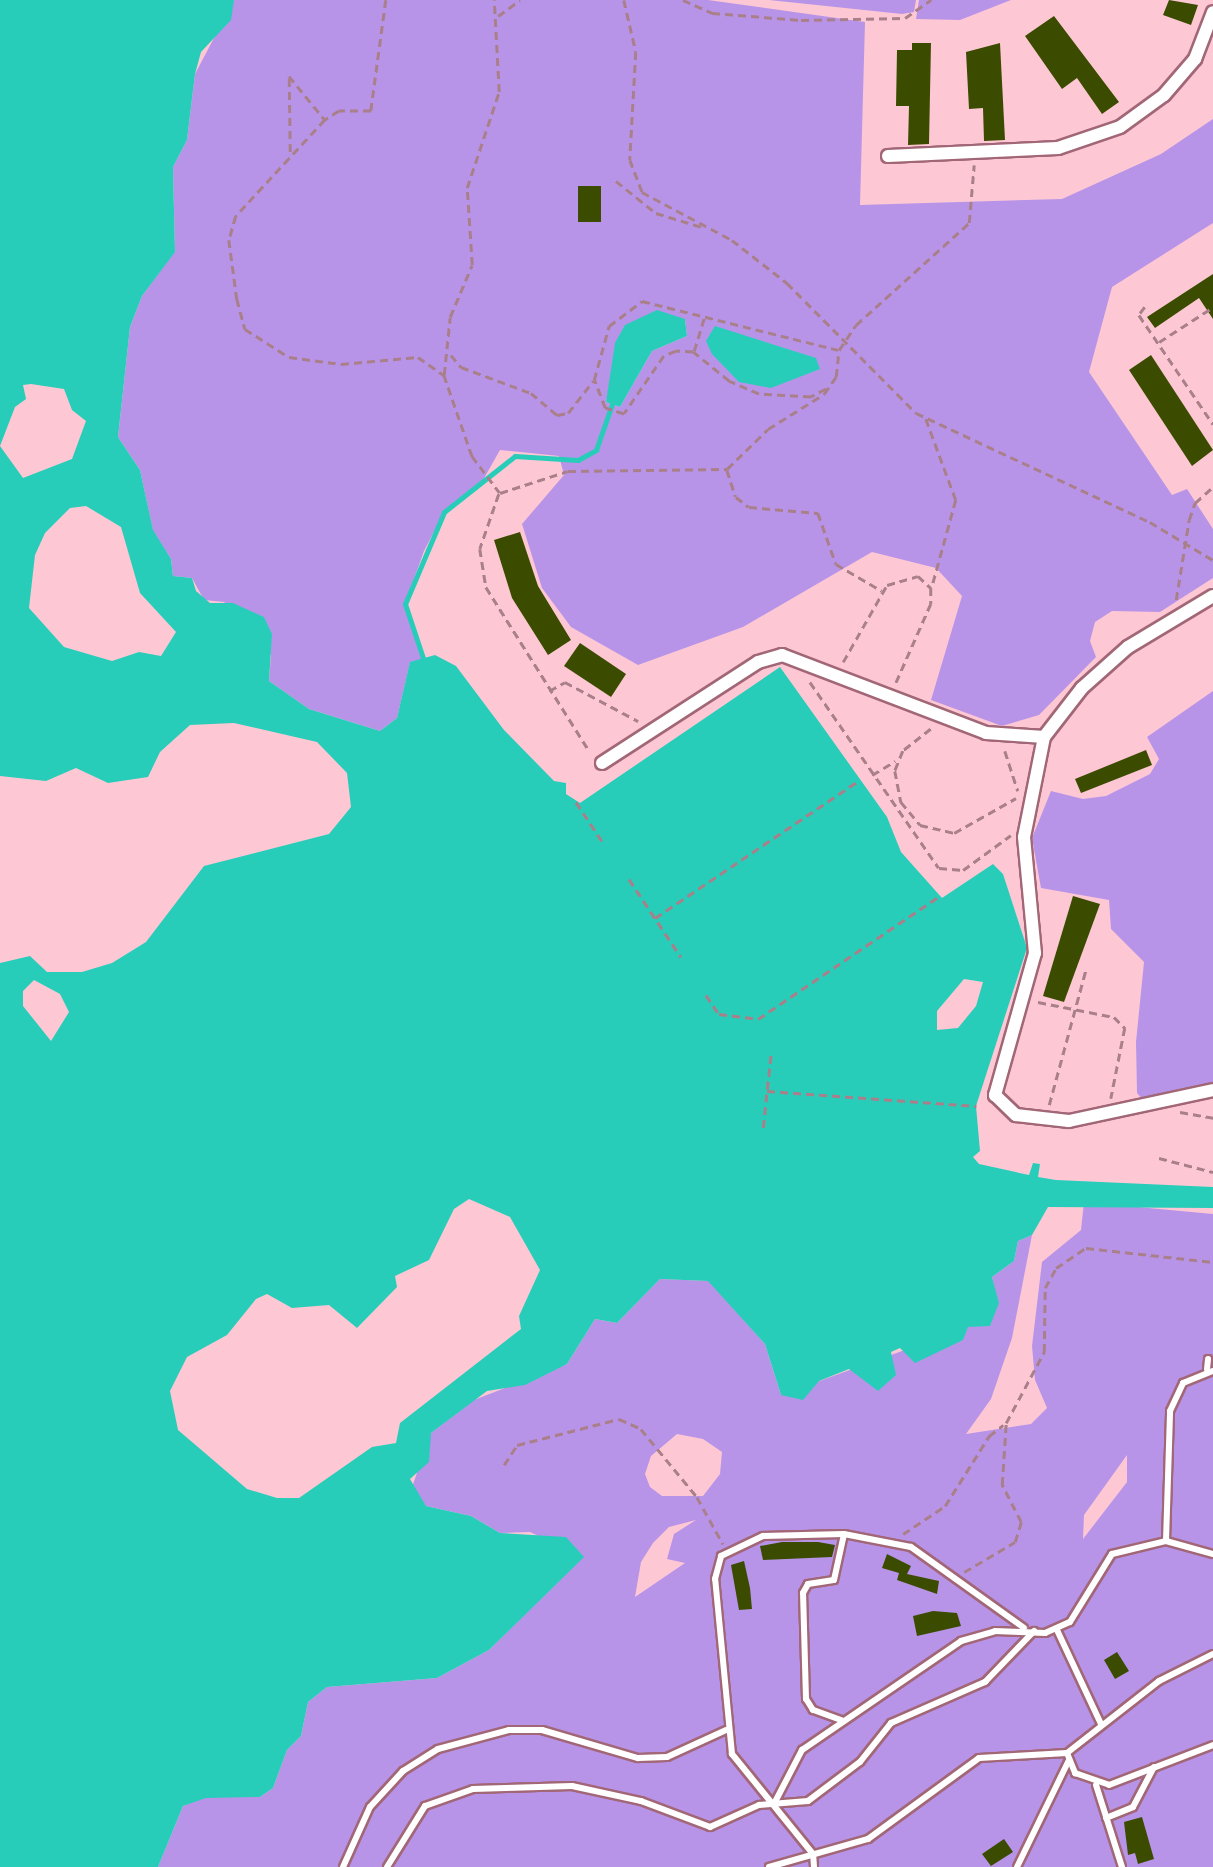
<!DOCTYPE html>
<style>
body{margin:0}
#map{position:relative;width:1213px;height:1867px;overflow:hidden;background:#fdc8d4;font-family:"IBM Plex Serif",serif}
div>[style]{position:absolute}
.green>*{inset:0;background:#b894e9}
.water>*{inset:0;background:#28cdba}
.stream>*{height:5px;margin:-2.5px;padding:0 2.5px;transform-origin:2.5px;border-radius:2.5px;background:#28cdba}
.building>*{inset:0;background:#3b4c00}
.path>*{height:2.5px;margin-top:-1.25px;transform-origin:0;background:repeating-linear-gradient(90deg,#a97f89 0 8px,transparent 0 13px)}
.roads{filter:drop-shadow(2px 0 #a26777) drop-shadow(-2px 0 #a26777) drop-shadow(0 2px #a26777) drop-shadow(0 -2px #a26777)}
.service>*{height:6px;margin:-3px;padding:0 3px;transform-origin:3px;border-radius:3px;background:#fff}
.minor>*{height:12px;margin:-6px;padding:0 6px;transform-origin:6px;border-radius:6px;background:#fff}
span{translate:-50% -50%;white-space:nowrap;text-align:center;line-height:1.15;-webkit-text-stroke:10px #f8dde3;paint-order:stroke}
</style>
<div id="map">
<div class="green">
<div style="clip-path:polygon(evenodd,234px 0,708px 0,865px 22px,860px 205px,1062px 199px,1161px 154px,1213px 119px,1213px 223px,1112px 287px,1089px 372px,1172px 495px,1187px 489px,1213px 529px,1213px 578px,1160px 612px,1112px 611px,1095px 622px,1090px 641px,1096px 657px,1039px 715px,1002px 726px,931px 700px,962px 596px,936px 568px,872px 552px,743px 627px,638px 665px,571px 627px,542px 588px,522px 524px,564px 475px,559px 456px,500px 450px,478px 489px,444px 512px,424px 551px,405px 604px,424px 661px,410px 663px,397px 718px,380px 731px,309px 709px,269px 681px,271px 655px,224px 602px,204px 600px,192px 578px,173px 576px,171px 559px,153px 531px,140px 470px,118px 437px,130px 327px,142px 296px,175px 251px,173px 167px,187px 140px,195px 74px,234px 0,685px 319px,687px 336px,652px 351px,620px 407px,606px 402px,612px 376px,685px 319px)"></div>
<div style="clip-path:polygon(769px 0,916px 0,914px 12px,902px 14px)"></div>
<div style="clip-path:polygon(919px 0,1011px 0,960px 20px,916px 19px)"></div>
<div style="clip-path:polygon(1213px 691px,1213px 1083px,1144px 1101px,1137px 1093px,1136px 1042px,1144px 962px,1111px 929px,1109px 900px,1041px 888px,1032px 838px,1051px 791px,1083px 799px,1106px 796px,1150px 774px,1159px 759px,1147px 737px)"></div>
<div style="clip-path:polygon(evenodd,1084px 1202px,1213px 1214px,1213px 1867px,158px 1867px,183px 1806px,206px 1797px,260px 1797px,273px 1788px,287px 1750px,301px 1736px,308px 1702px,327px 1687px,437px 1678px,489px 1650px,583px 1557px,530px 1532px,500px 1533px,471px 1516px,426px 1506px,411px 1490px,431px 1433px,474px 1400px,567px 1364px,595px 1319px,617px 1323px,660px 1279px,709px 1281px,765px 1344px,781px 1395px,968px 1327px,998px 1303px,992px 1277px,1014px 1261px,1018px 1241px,1032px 1235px,1012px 1338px,991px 1399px,966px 1434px,1031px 1424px,1047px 1408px,1035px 1380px,1032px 1346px,1042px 1262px,1081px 1230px,1084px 1202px,677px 1434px,703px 1439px,722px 1452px,720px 1474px,703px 1496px,662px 1496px,650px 1487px,645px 1474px,651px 1456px,677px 1434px,1084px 1202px,1127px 1455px,1127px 1482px,1083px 1539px,1084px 1515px,1127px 1455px,1084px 1202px,696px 1520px,674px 1534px,667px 1559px,685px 1563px,635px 1597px,641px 1562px,653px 1543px,669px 1527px,696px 1520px)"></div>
</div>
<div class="water">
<div style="clip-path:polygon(evenodd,0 0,234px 0,231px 20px,201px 52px,195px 74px,187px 140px,173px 167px,175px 252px,142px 296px,130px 327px,118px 437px,140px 470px,153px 530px,171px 559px,173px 576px,192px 578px,196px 591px,210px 603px,233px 603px,264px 617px,272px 634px,269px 681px,309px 709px,380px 731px,397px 718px,410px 662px,435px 655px,456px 666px,504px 730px,554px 781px,566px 783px,566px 794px,580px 803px,780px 667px,887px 817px,901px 852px,942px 898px,993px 864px,1003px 874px,1027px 948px,976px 1106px,980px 1151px,973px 1157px,979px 1164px,1029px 1175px,1033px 1163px,1040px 1164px,1038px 1177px,1056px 1180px,1213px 1187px,1213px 1208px,1048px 1207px,1032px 1235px,1018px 1241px,1014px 1261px,992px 1277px,999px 1303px,990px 1326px,968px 1327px,963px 1340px,915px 1363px,900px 1348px,891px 1352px,896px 1375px,878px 1391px,849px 1369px,819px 1381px,803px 1400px,781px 1395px,765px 1344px,708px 1281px,660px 1279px,617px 1323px,595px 1319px,567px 1364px,525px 1385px,487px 1391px,431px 1433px,429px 1462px,410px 1479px,426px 1506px,471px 1516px,500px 1533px,566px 1537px,584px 1557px,489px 1650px,437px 1678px,327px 1687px,308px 1702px,301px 1736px,287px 1750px,273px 1788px,260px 1797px,206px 1798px,183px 1806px,158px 1867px,0 1867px,0 963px,30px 956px,47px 972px,82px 972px,112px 963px,146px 942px,204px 866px,329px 834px,351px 807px,347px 773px,317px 742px,234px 723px,190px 725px,160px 752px,148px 777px,108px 783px,76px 768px,46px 781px,0 776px,0 0,31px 384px,64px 389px,72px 410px,86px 421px,72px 459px,23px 478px,0 446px,15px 407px,26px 399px,23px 385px,31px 384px,0 0,86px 506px,121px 527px,140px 593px,176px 632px,161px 656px,139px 652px,112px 661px,64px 647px,29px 608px,35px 555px,45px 533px,70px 508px,86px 506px,0 0,964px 979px,983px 982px,976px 1006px,958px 1028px,937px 1030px,937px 1011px,964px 979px,0 0,34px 980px,60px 994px,69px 1012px,51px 1041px,23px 1006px,23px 991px,34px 980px,0 0,469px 1199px,510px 1217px,540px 1270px,519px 1316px,521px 1329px,400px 1423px,396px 1443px,372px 1447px,299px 1498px,277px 1498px,247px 1489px,178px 1430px,170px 1391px,187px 1357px,227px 1335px,256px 1299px,267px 1294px,292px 1308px,329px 1305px,357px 1328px,397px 1287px,395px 1276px,429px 1260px,454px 1209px,469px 1199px)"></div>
<div style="clip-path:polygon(657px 310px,685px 319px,687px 336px,652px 351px,620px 407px,606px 402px,615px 343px,625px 325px)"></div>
<div style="clip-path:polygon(715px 326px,816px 358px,820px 369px,771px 388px,739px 382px,712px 354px,706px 341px)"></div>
</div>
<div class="stream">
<div style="left:424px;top:661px;width:60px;rotate:-108.4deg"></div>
<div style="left:405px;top:604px;width:100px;rotate:-67deg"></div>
<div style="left:444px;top:512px;width:90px;rotate:-38.3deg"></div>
<div style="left:515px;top:456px;width:63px;rotate:3.6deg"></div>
<div style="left:578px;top:460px;width:21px;rotate:-29deg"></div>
<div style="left:596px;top:450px;width:49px;rotate:-70.8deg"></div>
</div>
<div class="building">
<div style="clip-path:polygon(1169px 0,1198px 5px,1191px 25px,1163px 15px)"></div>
<div style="clip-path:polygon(1054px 16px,1119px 102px,1102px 114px,1077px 78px,1062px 89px,1025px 36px)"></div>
<div style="clip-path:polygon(912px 43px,931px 43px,929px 144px,908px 145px,909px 106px,896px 106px,897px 50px,912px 50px)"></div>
<div style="clip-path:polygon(1000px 43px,1005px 140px,984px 141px,983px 108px,969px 109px,966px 52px)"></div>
<div style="clip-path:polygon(578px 186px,601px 186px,601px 222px,578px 222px)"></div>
<div style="clip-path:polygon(1213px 274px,1213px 319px,1199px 298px,1155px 328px,1147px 317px)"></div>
<div style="clip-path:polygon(1151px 355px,1213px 450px,1192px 466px,1129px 370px)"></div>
<div style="clip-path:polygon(520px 532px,538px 586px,571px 640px,548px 655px,512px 598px,494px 540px)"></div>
<div style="clip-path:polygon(580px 643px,626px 674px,611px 697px,564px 666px)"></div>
<div style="clip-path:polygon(1146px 750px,1152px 765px,1081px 793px,1075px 779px)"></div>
<div style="clip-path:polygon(1073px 896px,1100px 904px,1064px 1002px,1043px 996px)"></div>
<div style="clip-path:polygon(782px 1542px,818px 1542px,835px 1545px,832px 1557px,763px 1560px,760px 1546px)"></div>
<div style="clip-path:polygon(887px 1554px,911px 1566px,907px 1574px,939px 1581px,937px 1594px,897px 1580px,899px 1573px,882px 1568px)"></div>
<div style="clip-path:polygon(744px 1561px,750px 1588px,752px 1609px,739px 1610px,731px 1565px)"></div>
<div style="clip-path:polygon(933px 1611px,957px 1613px,961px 1626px,917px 1636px,913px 1616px)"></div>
<div style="clip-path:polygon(1117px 1652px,1129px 1671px,1115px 1679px,1104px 1660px)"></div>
<div style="clip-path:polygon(1142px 1817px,1154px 1859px,1138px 1864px,1135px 1853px,1128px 1855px,1124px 1822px)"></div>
<div style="clip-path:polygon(1004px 1839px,1013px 1852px,991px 1866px,982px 1854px)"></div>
</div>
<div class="path">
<div style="left:386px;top:0;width:112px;rotate:97.7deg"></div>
<div style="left:371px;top:111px;width:32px;rotate:180deg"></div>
<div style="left:339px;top:111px;width:17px;rotate:147deg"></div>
<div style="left:325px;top:120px;width:131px;rotate:132.8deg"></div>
<div style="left:236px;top:216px;width:25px;rotate:106deg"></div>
<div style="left:229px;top:240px;width:60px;rotate:82.3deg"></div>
<div style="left:237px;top:299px;width:31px;rotate:75deg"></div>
<div style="left:245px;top:329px;width:52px;rotate:32.5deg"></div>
<div style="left:289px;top:357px;width:52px;rotate:7.7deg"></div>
<div style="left:341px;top:364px;width:77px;rotate:-5.2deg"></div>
<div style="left:418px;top:357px;width:32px;rotate:35deg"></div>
<div style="left:444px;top:375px;width:86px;rotate:70.9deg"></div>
<div style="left:472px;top:456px;width:46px;rotate:52.9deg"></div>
<div style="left:500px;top:493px;width:71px;rotate:-17.9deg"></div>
<div style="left:568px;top:471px;width:159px;rotate:-0.7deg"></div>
<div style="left:727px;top:469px;width:57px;rotate:-44.3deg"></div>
<div style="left:768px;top:429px;width:66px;rotate:-32deg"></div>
<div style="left:824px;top:394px;width:21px;rotate:-55deg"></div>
<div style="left:836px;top:377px;width:27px;rotate:-84deg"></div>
<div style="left:839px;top:350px;width:30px;rotate:-56deg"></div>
<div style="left:856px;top:325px;width:152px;rotate:-42.1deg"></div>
<div style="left:969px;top:223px;width:58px;rotate:-85.1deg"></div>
<div style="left:624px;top:0;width:53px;rotate:77deg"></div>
<div style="left:636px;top:52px;width:108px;rotate:93.2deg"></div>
<div style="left:630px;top:160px;width:34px;rotate:69deg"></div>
<div style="left:642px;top:192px;width:102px;rotate:28.1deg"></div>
<div style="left:732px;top:240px;width:70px;rotate:38deg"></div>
<div style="left:787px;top:283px;width:183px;rotate:45.2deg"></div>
<div style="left:916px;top:413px;width:258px;rotate:25deg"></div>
<div style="left:1150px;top:522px;width:74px;rotate:31.1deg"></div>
<div style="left:683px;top:0;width:32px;rotate:24deg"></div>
<div style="left:712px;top:13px;width:89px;rotate:4.5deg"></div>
<div style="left:801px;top:20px;width:104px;rotate:-1.1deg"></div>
<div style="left:905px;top:18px;width:32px;rotate:-35deg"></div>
<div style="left:498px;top:16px;width:27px;rotate:-36deg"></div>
<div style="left:290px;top:152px;width:76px;rotate:-90.8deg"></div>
<div style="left:289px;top:76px;width:57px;rotate:50.7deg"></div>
<div style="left:616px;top:181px;width:51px;rotate:38.7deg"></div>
<div style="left:656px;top:213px;width:51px;rotate:17deg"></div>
<div style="left:1145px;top:307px;width:10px;rotate:127deg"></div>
<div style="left:1139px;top:315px;width:132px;rotate:55.8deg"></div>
<div style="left:1159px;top:342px;width:64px;rotate:-32.9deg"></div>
<div style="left:694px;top:351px;width:37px;rotate:-73deg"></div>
<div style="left:451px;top:355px;width:16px;rotate:50deg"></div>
<div style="left:461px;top:367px;width:75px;rotate:20.4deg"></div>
<div style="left:531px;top:393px;width:34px;rotate:40deg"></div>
<div style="left:557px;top:415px;width:11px;rotate:-10deg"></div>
<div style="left:568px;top:413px;width:41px;rotate:-52deg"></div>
<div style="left:444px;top:375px;width:58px;rotate:-84.1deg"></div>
<div style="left:450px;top:317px;width:56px;rotate:-67.1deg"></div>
<div style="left:472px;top:265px;width:77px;rotate:-93.7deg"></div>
<div style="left:467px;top:188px;width:101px;rotate:-71.6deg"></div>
<div style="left:499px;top:92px;width:92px;rotate:-93.1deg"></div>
<div style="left:826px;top:389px;width:17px;rotate:152deg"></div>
<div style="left:811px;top:397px;width:52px;rotate:-176.7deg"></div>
<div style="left:759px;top:394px;width:33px;rotate:-157deg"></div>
<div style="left:729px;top:381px;width:46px;rotate:-141.1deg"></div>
<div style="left:693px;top:352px;width:17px;rotate:-177deg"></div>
<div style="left:676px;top:351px;width:13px;rotate:157deg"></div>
<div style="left:664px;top:356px;width:70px;rotate:124.6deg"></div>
<div style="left:624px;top:414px;width:20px;rotate:-162deg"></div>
<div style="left:605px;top:408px;width:30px;rotate:-111deg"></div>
<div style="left:594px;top:380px;width:56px;rotate:-74.5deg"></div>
<div style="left:609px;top:326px;width:41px;rotate:-37.1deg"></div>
<div style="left:642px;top:301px;width:202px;rotate:14deg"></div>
<div style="left:926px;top:419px;width:86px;rotate:69.7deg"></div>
<div style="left:956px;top:500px;width:90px;rotate:105.4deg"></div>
<div style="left:727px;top:470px;width:28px;rotate:72deg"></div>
<div style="left:736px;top:497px;width:16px;rotate:38deg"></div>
<div style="left:749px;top:507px;width:69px;rotate:5deg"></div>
<div style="left:818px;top:513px;width:54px;rotate:70.6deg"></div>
<div style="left:836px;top:564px;width:53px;rotate:30.4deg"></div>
<div style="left:499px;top:494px;width:58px;rotate:109.1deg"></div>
<div style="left:480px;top:549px;width:38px;rotate:81deg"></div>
<div style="left:486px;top:587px;width:195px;rotate:57.8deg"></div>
<div style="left:1176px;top:600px;width:81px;rotate:-80.8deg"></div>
<div style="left:1189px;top:520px;width:18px;rotate:-71deg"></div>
<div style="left:1195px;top:503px;width:24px;rotate:-42deg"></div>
<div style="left:843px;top:662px;width:89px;rotate:-60.3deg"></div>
<div style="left:887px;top:585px;width:32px;rotate:-16deg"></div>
<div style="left:918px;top:576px;width:18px;rotate:43deg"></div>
<div style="left:931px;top:588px;width:16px;rotate:90deg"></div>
<div style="left:931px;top:604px;width:86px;rotate:113.9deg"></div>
<div style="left:810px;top:682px;width:226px;rotate:55.3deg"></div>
<div style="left:939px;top:868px;width:24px;rotate:5deg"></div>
<div style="left:963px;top:870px;width:59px;rotate:-36.1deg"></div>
<div style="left:549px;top:691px;width:18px;rotate:-29deg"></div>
<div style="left:565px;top:682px;width:83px;rotate:28.1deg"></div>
<div style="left:931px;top:729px;width:36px;rotate:142deg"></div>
<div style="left:903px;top:751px;width:22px;rotate:112deg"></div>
<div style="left:895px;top:771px;width:32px;rotate:79deg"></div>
<div style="left:901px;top:802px;width:30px;rotate:50deg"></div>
<div style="left:920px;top:825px;width:35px;rotate:13deg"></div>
<div style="left:954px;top:833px;width:71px;rotate:-29.4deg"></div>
<div style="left:1005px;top:751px;width:42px;rotate:72deg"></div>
<div style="left:872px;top:775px;width:27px;rotate:-31deg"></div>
<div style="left:576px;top:802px;width:47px;rotate:56.3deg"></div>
<div style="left:629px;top:879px;width:94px;rotate:56.3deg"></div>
<div style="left:655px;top:918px;width:245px;rotate:-34deg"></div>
<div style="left:706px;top:995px;width:23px;rotate:56deg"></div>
<div style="left:719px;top:1014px;width:39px;rotate:7deg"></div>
<div style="left:758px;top:1019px;width:220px;rotate:-34.1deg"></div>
<div style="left:1038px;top:1002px;width:77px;rotate:11.2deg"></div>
<div style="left:1114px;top:1017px;width:16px;rotate:45deg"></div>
<div style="left:1125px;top:1028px;width:72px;rotate:101.2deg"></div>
<div style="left:767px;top:1091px;width:210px;rotate:4.1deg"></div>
<div style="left:1049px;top:1105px;width:141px;rotate:-74.8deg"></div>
<div style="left:1180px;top:1112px;width:34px;rotate:10deg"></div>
<div style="left:763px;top:1128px;width:75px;rotate:-83.9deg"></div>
<div style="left:1159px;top:1158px;width:56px;rotate:14.5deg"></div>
<div style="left:504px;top:1465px;width:24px;rotate:-57deg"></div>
<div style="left:517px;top:1445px;width:105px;rotate:-14.3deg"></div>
<div style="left:619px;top:1419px;width:24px;rotate:24deg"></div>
<div style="left:641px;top:1429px;width:88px;rotate:50.5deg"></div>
<div style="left:697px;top:1497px;width:54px;rotate:61deg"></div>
<div style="left:903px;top:1534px;width:50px;rotate:-33.7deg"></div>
<div style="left:945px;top:1506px;width:83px;rotate:-57.8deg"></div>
<div style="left:989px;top:1436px;width:18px;rotate:-38deg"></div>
<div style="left:964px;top:1572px;width:59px;rotate:-30.5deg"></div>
<div style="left:1015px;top:1542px;width:21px;rotate:-73deg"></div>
<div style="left:1021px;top:1522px;width:42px;rotate:-117.2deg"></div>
<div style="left:1002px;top:1485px;width:62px;rotate:-86.3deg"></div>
<div style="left:1006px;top:1423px;width:81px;rotate:-61.8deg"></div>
<div style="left:1044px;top:1352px;width:64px;rotate:-89.1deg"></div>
<div style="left:1045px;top:1288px;width:23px;rotate:-61deg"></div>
<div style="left:1056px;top:1268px;width:36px;rotate:-34deg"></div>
<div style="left:1086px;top:1248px;width:128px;rotate:6.3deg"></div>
</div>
<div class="roads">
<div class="service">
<div style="left:1207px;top:1369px;width:10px;rotate:-84deg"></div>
<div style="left:1166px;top:1541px;width:130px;rotate:-88.2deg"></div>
<div style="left:1170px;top:1411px;width:31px;rotate:-65deg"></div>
<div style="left:1183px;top:1383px;width:32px;rotate:-22deg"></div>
<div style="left:1057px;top:1630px;width:104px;rotate:64.9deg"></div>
<div style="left:841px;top:1720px;width:30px;rotate:-160deg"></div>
<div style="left:813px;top:1710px;width:13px;rotate:-122deg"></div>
<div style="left:806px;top:1699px;width:106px;rotate:-91.6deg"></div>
<div style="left:803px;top:1593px;width:10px;rotate:-61deg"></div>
<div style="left:808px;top:1584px;width:26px;rotate:-9deg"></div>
<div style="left:834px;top:1580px;width:47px;rotate:-77.7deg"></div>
<div style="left:1067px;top:1753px;width:22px;rotate:68deg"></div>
<div style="left:1075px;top:1773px;width:36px;rotate:19deg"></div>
<div style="left:1109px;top:1785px;width:111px;rotate:-21deg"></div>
<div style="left:1096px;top:1785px;width:86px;rotate:72.4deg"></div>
<div style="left:775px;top:1802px;width:59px;rotate:-62.6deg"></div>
<div style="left:802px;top:1750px;width:193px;rotate:-34.4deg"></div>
<div style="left:961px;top:1641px;width:35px;rotate:-16deg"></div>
<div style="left:995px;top:1631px;width:50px;rotate:2.3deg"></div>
<div style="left:1045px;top:1633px;width:27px;rotate:-24deg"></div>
<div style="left:1070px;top:1622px;width:80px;rotate:-58.3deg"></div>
<div style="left:1112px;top:1554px;width:56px;rotate:-13.5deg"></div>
<div style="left:1166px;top:1541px;width:49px;rotate:15.5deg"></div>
<div style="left:1106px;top:1818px;width:29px;rotate:-22deg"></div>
<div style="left:1133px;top:1807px;width:45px;rotate:-62.3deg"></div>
<div style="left:343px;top:1867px;width:66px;rotate:-65.8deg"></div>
<div style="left:370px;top:1807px;width:49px;rotate:-47.5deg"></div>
<div style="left:403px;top:1771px;width:41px;rotate:-32.2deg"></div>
<div style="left:438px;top:1749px;width:73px;rotate:-15deg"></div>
<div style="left:509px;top:1730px;width:33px"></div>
<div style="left:542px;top:1730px;width:100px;rotate:16.3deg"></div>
<div style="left:638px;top:1758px;width:29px;rotate:-2deg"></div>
<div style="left:667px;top:1757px;width:65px;rotate:-24.6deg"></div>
<div style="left:387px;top:1867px;width:72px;rotate:-58.1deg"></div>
<div style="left:425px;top:1806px;width:51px;rotate:-19.5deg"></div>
<div style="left:473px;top:1789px;width:99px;rotate:-1.7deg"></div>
<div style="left:572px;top:1786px;width:71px;rotate:12.3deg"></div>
<div style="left:641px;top:1801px;width:74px;rotate:20.6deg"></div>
<div style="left:710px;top:1827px;width:54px;rotate:-24.2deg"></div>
<div style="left:759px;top:1805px;width:49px;rotate:-4.7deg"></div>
<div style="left:808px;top:1801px;width:65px;rotate:-36.9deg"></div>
<div style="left:860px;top:1762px;width:50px;rotate:-51.5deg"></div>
<div style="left:891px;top:1723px;width:103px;rotate:-23.6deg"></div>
<div style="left:985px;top:1682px;width:71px;rotate:-46.1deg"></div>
<div style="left:769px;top:1867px;width:103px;rotate:-15.8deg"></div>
<div style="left:868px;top:1839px;width:137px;rotate:-36.1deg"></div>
<div style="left:979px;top:1758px;width:88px;rotate:-3.3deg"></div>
<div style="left:1067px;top:1753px;width:117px;rotate:-38deg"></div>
<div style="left:1159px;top:1681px;width:60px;rotate:-26.6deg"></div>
<div style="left:814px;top:1867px;width:13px;rotate:-94deg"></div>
<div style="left:813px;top:1854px;width:129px;rotate:-129deg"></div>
<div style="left:732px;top:1754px;width:176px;rotate:-95.5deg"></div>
<div style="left:715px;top:1579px;width:24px;rotate:-75deg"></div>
<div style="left:721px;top:1556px;width:47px;rotate:-25.5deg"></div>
<div style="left:763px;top:1536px;width:81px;rotate:-1.4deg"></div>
<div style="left:844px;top:1534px;width:68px;rotate:11deg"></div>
<div style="left:911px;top:1547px;width:139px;rotate:35.6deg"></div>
<div style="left:1017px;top:1867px;width:117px;rotate:-64.1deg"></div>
</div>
<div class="minor">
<div style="left:888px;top:156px;width:170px;rotate:-2.7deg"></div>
<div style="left:1058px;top:148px;width:65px;rotate:-18.7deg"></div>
<div style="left:1120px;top:127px;width:54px;rotate:-36deg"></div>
<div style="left:1164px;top:95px;width:48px;rotate:-49.3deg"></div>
<div style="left:1195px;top:59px;width:50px;rotate:-69deg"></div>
<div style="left:1213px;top:596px;width:99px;rotate:149deg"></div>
<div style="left:1128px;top:647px;width:62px;rotate:138.3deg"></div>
<div style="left:1082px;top:688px;width:62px;rotate:127.8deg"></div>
<div style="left:1044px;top:737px;width:102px;rotate:101.3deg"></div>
<div style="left:1024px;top:837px;width:117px;rotate:84.6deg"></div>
<div style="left:1035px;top:953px;width:148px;rotate:105.7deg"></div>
<div style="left:995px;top:1095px;width:29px;rotate:44deg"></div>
<div style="left:1016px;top:1115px;width:53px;rotate:6.5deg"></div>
<div style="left:1069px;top:1121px;width:147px;rotate:-12.1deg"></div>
<div style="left:602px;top:763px;width:186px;rotate:-32.9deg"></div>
<div style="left:758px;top:662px;width:25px;rotate:-16deg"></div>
<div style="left:782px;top:655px;width:218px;rotate:20.9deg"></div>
<div style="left:986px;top:733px;width:58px;rotate:3.9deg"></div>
</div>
</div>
</div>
